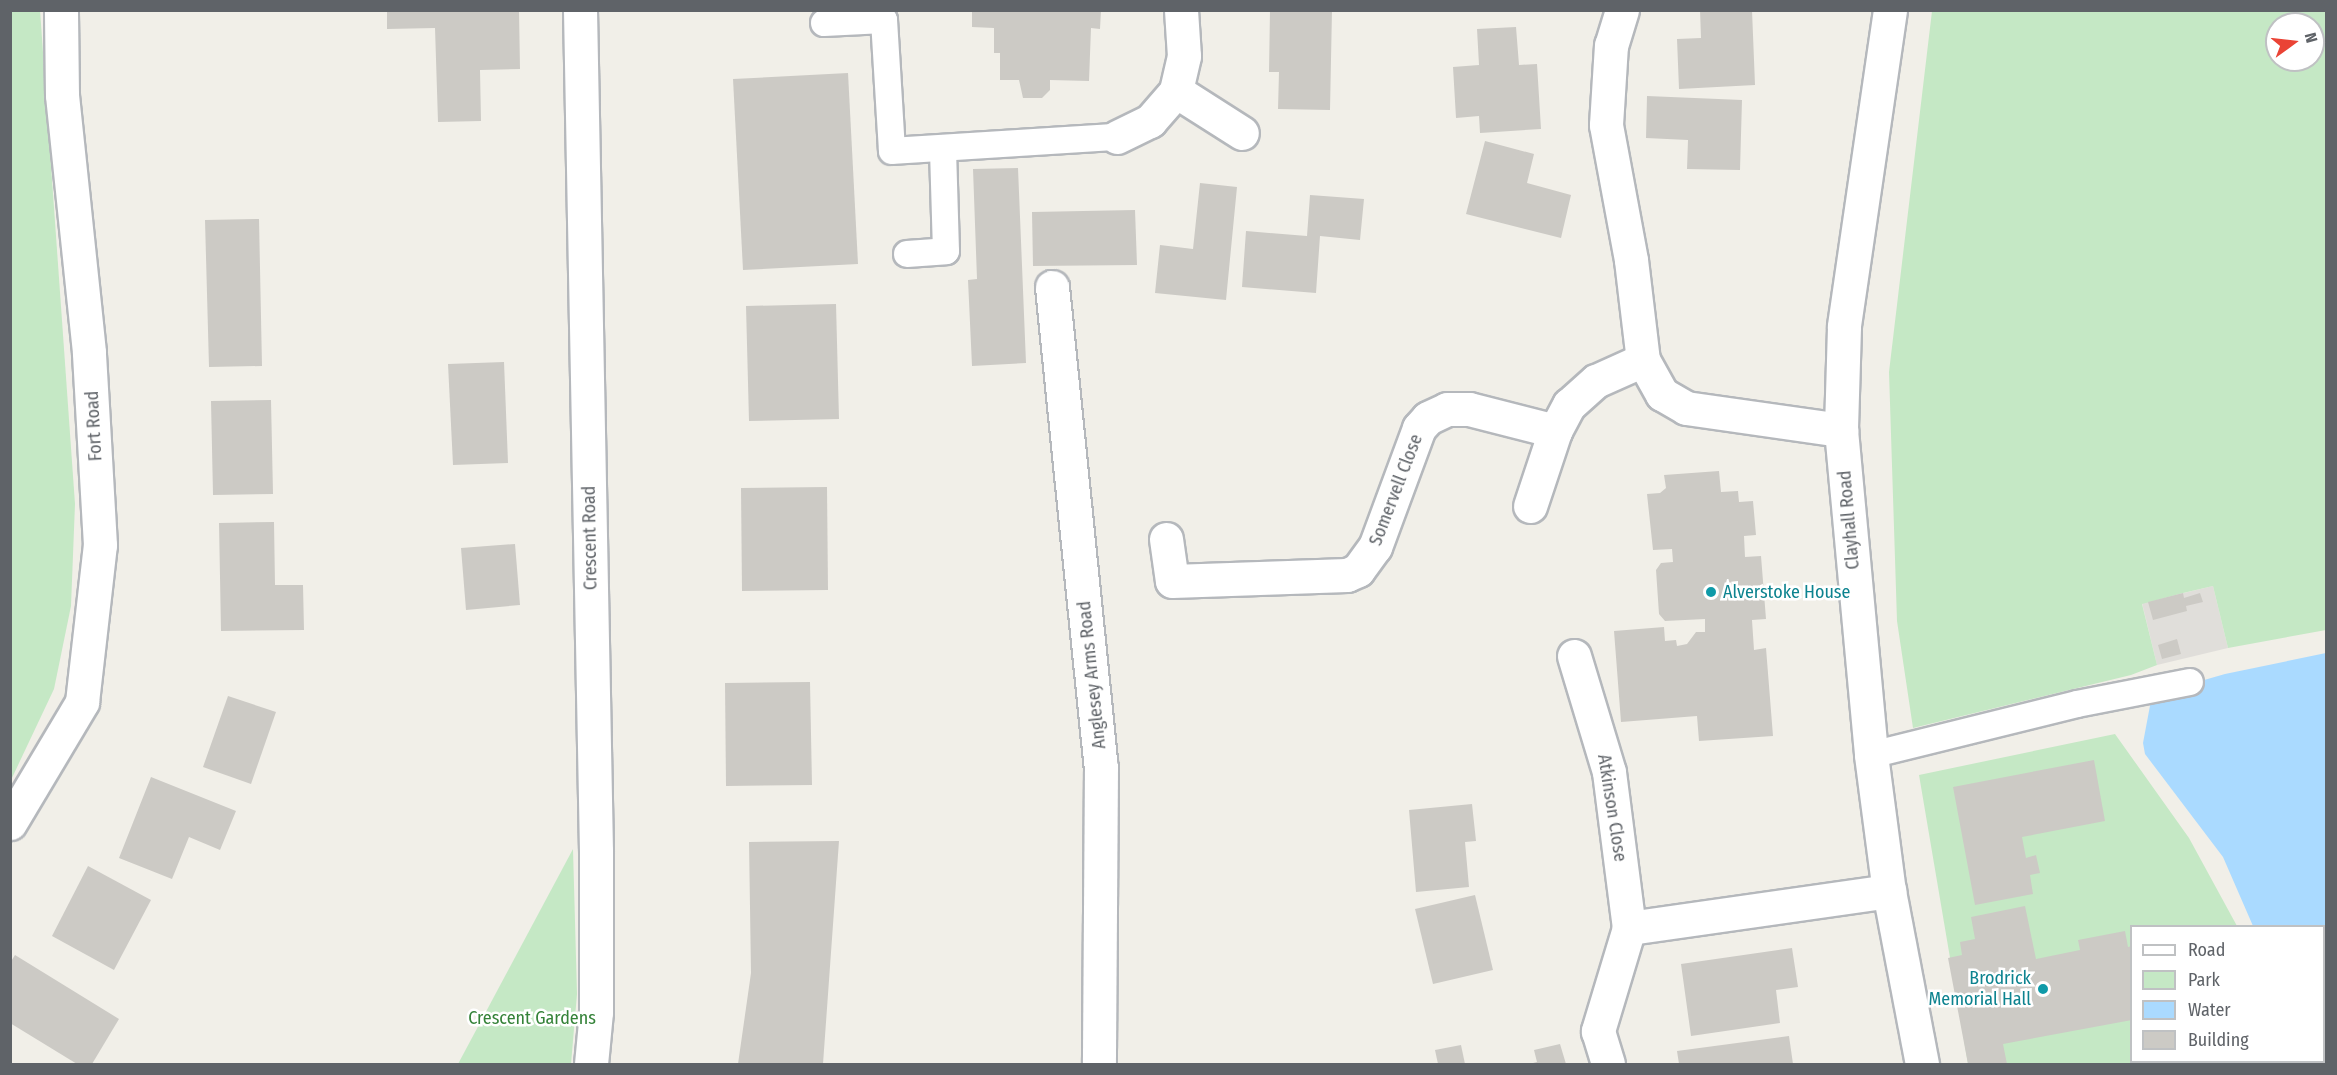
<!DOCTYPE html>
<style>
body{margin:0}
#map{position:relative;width:2337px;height:1075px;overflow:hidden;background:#f1efe8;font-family:"Fira Sans Condensed",sans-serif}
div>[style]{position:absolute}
.industrial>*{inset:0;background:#e0deda}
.green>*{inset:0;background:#c5e8c5}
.water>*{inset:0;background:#aadaff}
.building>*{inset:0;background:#cccac5}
.roads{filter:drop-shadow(2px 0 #b5b8bc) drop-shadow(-2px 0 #b5b8bc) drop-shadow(0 2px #b5b8bc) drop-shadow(0 -2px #b5b8bc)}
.service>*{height:26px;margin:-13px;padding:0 13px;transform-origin:13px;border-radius:13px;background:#fff}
.minor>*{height:33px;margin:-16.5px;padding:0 16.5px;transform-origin:16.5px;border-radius:16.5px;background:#fff}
.tertiary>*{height:33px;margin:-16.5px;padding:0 16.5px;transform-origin:16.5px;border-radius:16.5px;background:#fff}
.dots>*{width:16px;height:16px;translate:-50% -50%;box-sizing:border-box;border:3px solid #fff;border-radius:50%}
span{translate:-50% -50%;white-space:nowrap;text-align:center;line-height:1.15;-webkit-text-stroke:5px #fff;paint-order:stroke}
.street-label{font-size:18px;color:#5f6368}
.culture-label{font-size:18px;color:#0d838f}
.left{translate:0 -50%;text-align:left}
.right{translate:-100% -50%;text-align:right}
.park-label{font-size:18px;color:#348238}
.frame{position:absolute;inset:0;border:12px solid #5f6368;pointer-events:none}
.legend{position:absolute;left:2130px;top:925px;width:195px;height:138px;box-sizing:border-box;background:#fff;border:2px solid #bfc1c3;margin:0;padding:8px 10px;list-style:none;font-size:18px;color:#5f6368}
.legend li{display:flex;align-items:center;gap:12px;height:30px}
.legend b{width:30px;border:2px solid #bfc1c3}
.north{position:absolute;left:2265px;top:12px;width:60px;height:60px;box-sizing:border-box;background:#fff;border:2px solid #bfc1c3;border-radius:50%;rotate:75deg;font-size:16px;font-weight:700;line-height:24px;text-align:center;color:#5f6368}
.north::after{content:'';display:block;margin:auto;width:21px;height:27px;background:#ea4335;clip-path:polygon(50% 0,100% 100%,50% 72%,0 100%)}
</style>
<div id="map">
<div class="industrial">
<div style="clip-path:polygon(2213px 586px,2228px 648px,2157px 665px,2142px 603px)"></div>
</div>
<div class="green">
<div style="clip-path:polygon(40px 10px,75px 504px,71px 606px,54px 689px,11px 780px,10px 11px)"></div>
<div style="clip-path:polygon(evenodd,1932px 11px,2326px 11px,2326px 630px,2228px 648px,2213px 586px,2183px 593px,2142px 604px,2157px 665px,2131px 675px,1913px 728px,1897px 621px,1889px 372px,1932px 11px,2277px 24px,2313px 24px,2313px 60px,2277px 60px,2277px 24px)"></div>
<div style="clip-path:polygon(2115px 734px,2189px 838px,2237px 926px,2132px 926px,2132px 1062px,2280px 1062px,2278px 1064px,1968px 1064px,1919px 775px)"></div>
<div style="clip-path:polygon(573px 849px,577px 994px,571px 1064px,458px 1064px)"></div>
</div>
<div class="water">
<div style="clip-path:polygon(2326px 653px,2326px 1064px,2304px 1064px,2303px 1062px,2324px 1062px,2324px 926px,2253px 926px,2223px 857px,2145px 754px,2143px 743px,2152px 695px,2225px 674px)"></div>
</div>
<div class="building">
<div style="clip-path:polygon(387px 10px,519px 10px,520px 69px,480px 70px,481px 121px,438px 122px,435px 28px,387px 29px)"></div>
<div style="clip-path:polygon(972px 10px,1101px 10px,1100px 29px,1091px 28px,1089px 81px,1050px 80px,1050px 90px,1042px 98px,1023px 98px,1019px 80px,1000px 80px,1000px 53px,994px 53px,994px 28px,972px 27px)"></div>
<div style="clip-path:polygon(1270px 10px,1332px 10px,1330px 110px,1278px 109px,1279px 72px,1269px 72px)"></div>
<div style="clip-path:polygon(1700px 10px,1752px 10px,1755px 85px,1679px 89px,1677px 39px,1701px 38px)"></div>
<div style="clip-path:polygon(1516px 27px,1519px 65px,1537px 64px,1541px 129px,1480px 133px,1479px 116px,1456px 118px,1453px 67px,1479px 65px,1477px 29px)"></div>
<div style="clip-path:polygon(848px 73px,858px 264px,743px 270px,733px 79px)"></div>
<div style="clip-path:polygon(1647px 96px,1742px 100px,1740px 170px,1687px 169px,1688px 140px,1646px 138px)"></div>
<div style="clip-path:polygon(1485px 141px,1534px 154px,1527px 183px,1571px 195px,1561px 238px,1466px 214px)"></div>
<div style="clip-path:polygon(1018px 168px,1026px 363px,972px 366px,968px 280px,977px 279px,973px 169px)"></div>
<div style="clip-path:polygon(1200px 183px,1237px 187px,1226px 300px,1155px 293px,1160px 245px,1193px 249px)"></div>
<div style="clip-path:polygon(1310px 195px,1364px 199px,1360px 240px,1320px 236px,1316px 293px,1242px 287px,1246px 231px,1307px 236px)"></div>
<div style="clip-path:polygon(1135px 210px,1137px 265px,1033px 266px,1032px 212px)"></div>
<div style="clip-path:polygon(259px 219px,262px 366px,209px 367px,205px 220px)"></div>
<div style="clip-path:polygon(836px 304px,839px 419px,749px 421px,746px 306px)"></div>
<div style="clip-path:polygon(504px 362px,508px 463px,453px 465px,448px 364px)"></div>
<div style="clip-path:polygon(271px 400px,273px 494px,213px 495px,211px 401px)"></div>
<div style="clip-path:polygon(1719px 471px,1721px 492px,1738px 491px,1739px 502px,1753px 501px,1756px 535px,1744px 536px,1745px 557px,1761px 556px,1766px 619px,1752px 620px,1754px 650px,1766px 648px,1773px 736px,1699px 741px,1697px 716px,1621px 722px,1614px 631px,1664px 627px,1665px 641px,1676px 640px,1677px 646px,1687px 644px,1696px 632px,1705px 632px,1705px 619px,1665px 621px,1659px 614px,1656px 570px,1661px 563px,1673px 562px,1672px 549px,1653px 550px,1647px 494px,1660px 493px,1666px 488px,1664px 475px)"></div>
<div style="clip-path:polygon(827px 487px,828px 590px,742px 591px,741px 488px)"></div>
<div style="clip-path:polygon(274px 522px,275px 585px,303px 585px,304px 630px,221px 631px,219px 523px)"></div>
<div style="clip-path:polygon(515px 544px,520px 605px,466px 610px,461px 548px)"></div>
<div style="clip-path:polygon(2183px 593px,2184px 598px,2200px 593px,2203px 602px,2186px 606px,2187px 611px,2153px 620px,2148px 602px)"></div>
<div style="clip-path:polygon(2177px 639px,2181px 654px,2162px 659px,2158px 645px)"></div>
<div style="clip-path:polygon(810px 682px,812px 785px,726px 786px,725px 683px)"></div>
<div style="clip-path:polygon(228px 696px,276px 712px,251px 784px,203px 767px)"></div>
<div style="clip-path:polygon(2094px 760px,2105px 821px,2022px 837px,2026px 858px,2036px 855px,2040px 873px,2030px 875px,2033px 894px,1975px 905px,1953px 787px)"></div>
<div style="clip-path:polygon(151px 777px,236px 811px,220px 850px,189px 837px,172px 879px,119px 858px)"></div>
<div style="clip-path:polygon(1472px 804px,1476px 841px,1465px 842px,1469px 887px,1416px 892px,1409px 810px)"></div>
<div style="clip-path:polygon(839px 841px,823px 1064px,738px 1064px,751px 973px,749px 842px)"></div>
<div style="clip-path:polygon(88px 866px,151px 900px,114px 970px,52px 936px)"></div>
<div style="clip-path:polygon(1475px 895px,1493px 970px,1433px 984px,1415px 909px)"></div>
<div style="clip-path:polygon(2025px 906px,2036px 959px,2080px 950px,2078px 940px,2125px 931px,2128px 947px,2132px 946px,2132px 1020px,2003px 1044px,2007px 1064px,1968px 1064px,1948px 958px,1962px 955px,1960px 942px,1975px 939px,1971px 917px)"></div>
<div style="clip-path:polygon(1792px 948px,1798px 987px,1776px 990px,1780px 1023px,1691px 1036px,1681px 964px)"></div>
<div style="clip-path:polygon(15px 955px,119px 1019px,92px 1064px,77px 1064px,10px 1023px,10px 963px)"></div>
<div style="clip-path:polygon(1789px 1036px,1793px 1064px,1679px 1064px,1677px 1051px)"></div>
<div style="clip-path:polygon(1560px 1044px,1566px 1064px,1529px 1064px,1537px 1062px,1534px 1050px)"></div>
<div style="clip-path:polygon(1461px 1045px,1465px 1064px,1438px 1064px,1435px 1050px)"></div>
</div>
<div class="roads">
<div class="service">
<div style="left:824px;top:23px;width:60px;rotate:-2.9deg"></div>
<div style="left:884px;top:20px;width:131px;rotate:86.5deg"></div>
<div style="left:892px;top:151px;width:225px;rotate:-3.6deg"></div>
<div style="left:907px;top:254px;width:39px;rotate:-4deg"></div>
<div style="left:946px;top:251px;width:103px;rotate:-91.7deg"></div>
<div style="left:1871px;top:755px;width:212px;rotate:-13.9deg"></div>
<div style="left:2077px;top:704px;width:115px;rotate:-11deg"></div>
</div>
<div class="minor">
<div style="left:580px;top:10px;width:841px;rotate:88.91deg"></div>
<div style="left:596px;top:851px;width:161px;rotate:90deg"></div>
<div style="left:596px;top:1012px;width:52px;rotate:95.5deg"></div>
<div style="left:1181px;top:10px;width:46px;rotate:86.3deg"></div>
<div style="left:1184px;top:56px;width:36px;rotate:103deg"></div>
<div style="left:1176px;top:91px;width:78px;rotate:32.5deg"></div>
<div style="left:1622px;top:10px;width:37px;rotate:107deg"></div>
<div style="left:1611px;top:45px;width:80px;rotate:93.6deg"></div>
<div style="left:1606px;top:125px;width:137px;rotate:79.5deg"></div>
<div style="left:1631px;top:260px;width:101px;rotate:83.2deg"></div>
<div style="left:1117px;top:137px;width:37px;rotate:-26deg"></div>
<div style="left:1150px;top:121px;width:40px;rotate:-49deg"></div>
<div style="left:1052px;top:287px;width:482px;rotate:84.2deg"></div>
<div style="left:1101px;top:767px;width:297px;rotate:90.4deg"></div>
<div style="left:1555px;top:431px;width:30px;rotate:-62deg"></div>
<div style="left:1569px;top:405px;width:36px;rotate:-42deg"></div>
<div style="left:1596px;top:381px;width:51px;rotate:-24.1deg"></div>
<div style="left:1643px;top:360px;width:39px;rotate:61deg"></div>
<div style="left:1662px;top:394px;width:28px;rotate:30deg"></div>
<div style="left:1686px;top:408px;width:157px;rotate:8.1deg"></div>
<div style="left:1166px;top:539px;width:42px;rotate:81.9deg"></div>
<div style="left:1172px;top:581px;width:175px;rotate:-2deg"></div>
<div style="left:1347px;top:575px;width:12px;rotate:-24deg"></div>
<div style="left:1358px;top:570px;width:29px;rotate:-54deg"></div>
<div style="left:1375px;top:547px;width:127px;rotate:-69.7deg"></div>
<div style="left:1419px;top:428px;width:13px;rotate:-48deg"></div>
<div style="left:1428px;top:418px;width:21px;rotate:-25deg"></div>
<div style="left:1447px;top:409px;width:22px"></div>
<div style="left:1469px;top:409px;width:89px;rotate:14.3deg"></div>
<div style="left:1555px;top:431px;width:79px;rotate:108.4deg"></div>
<div style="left:1574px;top:656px;width:121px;rotate:73.2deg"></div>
<div style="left:1609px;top:772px;width:157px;rotate:82.7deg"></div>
<div style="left:1629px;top:928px;width:108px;rotate:106.8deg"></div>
<div style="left:1598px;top:1031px;width:34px;rotate:73deg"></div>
<div style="left:1629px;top:928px;width:263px;rotate:-8.1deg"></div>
</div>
<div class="tertiary">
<div style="left:1890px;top:10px;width:320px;rotate:98.3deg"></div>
<div style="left:1844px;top:327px;width:103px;rotate:91.7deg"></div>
<div style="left:1841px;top:430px;width:326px;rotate:84.7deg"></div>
<div style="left:1871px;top:755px;width:137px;rotate:82.5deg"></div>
<div style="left:1889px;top:891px;width:176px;rotate:79.2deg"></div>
<div style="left:10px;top:823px;width:141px;rotate:-59.2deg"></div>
<div style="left:82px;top:702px;width:158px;rotate:-83.5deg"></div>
<div style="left:100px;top:545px;width:193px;rotate:-93.3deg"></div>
<div style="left:89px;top:352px;width:258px;rotate:-96deg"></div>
<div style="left:62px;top:95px;width:85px;rotate:-90.7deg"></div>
</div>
</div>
<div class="dots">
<div style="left:1711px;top:592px;background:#0f9aa8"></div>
<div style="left:2043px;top:989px;background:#0f9aa8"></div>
</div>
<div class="street-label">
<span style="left:94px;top:426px;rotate:-93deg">Fort Road</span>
<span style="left:1396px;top:490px;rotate:-69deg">Somervell Close</span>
<span style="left:1849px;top:520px;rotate:-95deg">Clayhall Road</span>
<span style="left:590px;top:538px;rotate:-91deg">Crescent Road</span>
<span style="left:1092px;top:675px;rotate:-96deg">Anglesey Arms Road</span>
<span style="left:1612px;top:808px;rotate:81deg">Atkinson Close</span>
</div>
<div class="culture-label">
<span class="left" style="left:1723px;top:592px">Alverstoke House</span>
<span class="right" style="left:2031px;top:989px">Brodrick<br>Memorial Hall</span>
</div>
<div class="park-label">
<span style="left:532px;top:1018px">Crescent Gardens</span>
</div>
<div class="frame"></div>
<ul class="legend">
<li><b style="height:8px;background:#fff"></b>Road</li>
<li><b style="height:16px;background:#c5e8c5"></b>Park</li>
<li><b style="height:16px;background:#aadaff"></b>Water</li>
<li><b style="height:16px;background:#cccac5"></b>Building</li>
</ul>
<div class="north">N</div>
</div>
